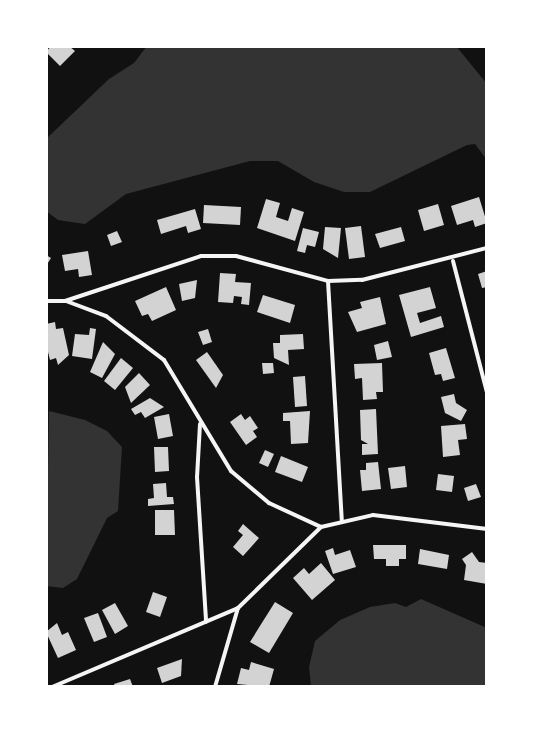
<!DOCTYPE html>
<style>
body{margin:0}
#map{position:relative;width:533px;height:733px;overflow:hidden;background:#111;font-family:"Alegreya Sans",sans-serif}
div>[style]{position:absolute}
.water>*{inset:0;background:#333}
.building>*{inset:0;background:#d3d3d3}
.minor>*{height:4px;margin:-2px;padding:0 2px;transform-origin:2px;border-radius:2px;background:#f5f5f5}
span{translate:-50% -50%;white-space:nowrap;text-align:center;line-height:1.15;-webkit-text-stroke:5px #fff;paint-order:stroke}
.frame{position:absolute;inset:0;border:48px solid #fff;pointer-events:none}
</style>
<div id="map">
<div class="water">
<div style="clip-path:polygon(147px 46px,456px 46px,487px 84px,487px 160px,475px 144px,467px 145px,370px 192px,344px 192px,314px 182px,278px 161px,250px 161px,126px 194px,85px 224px,58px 220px,46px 211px,46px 139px,109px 79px,134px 63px)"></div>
<div style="clip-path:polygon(49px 411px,85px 420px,107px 431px,122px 447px,118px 511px,107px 518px,77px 579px,63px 588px,46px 586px)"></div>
<div style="clip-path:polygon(421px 599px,487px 628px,487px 687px,311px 686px,309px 667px,315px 641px,340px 620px,370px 607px,395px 603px,406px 607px)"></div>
</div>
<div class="building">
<div style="clip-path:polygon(51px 46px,69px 46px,75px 51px,60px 66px,46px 52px)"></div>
<div style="clip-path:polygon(479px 197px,487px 223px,475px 227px,473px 220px,457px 225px,451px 206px)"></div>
<div style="clip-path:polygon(266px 199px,280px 203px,276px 217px,288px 221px,292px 208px,304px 212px,295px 241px,257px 228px)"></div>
<div style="clip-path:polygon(438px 204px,444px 225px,424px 231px,418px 210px)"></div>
<div style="clip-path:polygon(204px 205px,241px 207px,240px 225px,203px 223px)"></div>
<div style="clip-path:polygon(195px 209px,201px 229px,188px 233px,186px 226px,161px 234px,157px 220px)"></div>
<div style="clip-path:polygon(361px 226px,365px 257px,349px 259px,345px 228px)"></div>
<div style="clip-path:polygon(325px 227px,341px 228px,338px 258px,323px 249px)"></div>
<div style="clip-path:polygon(401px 227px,405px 241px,380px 248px,375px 234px)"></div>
<div style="clip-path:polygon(303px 228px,319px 232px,315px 247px,307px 245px,305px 253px,297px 251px)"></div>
<div style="clip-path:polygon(117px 231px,122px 242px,111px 246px,107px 235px)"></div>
<div style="clip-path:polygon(88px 251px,92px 275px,79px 277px,78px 269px,65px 271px,62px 255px)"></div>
<div style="clip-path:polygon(46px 255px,51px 258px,46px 266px)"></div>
<div style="clip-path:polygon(487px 271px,487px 287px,482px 288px,478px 274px)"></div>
<div style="clip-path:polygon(220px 273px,236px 274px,235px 282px,251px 283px,249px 305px,241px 304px,242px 297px,234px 296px,233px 303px,218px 302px)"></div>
<div style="clip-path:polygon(197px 280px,195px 298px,182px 301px,179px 284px)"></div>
<div style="clip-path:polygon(166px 287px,176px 310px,152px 321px,148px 314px,142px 316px,135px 301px)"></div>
<div style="clip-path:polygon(430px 287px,436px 308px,417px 313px,420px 323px,441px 316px,444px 327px,411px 337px,399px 295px)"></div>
<div style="clip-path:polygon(263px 295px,295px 305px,290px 323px,257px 312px)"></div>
<div style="clip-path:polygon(380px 297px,386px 324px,357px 332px,348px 312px,362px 308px,360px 302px)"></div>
<div style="clip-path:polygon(55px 322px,56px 329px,63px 328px,69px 355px,58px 365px,56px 358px,50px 360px,46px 344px,46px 324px)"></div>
<div style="clip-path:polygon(90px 328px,96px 329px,92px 359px,72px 356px,75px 334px,89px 335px)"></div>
<div style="clip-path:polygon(208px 329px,212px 342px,203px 345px,198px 332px)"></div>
<div style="clip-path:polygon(303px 334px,304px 349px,288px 350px,289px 365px,274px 358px,273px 343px,280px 343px,280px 335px)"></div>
<div style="clip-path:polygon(388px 341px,392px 357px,377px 360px,374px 345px)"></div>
<div style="clip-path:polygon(103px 342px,115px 354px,102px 378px,90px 372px)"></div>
<div style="clip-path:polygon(446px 348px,455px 378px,443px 381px,441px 374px,435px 375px,429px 353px)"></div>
<div style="clip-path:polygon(207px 352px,223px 375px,216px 388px,196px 360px)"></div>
<div style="clip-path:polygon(121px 358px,133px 368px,115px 390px,104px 381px)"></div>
<div style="clip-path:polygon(262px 363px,273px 363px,274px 373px,263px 374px)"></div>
<div style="clip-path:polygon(382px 363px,383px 392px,376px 392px,377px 399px,363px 400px,362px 378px,355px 379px,354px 364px)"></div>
<div style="clip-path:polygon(139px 373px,150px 385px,131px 403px,125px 387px)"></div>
<div style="clip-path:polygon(305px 376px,307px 406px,295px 407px,293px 377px)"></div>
<div style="clip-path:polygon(454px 394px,456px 403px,467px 410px,461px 421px,445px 413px,441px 397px)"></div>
<div style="clip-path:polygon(150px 398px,164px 407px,145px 418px,141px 412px,135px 415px,131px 409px)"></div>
<div style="clip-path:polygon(376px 409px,378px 454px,362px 455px,362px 444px,368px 444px,361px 440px,360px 410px)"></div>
<div style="clip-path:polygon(310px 411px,308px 443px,291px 444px,290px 421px,283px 421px,283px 413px)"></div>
<div style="clip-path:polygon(169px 414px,173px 436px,158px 439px,154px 417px)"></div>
<div style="clip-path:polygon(241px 414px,245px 420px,250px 416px,258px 428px,253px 431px,257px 437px,246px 445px,230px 422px)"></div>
<div style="clip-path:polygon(465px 424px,467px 439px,458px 440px,460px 455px,443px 457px,441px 426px)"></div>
<div style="clip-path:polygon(154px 447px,168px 447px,169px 471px,155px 472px)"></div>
<div style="clip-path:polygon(265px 450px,274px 454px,268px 467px,259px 463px)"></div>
<div style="clip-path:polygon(281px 456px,308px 467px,302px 482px,275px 472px)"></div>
<div style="clip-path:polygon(378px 462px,381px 489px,362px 491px,360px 470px,366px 470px,366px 463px)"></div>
<div style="clip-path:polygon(405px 466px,407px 487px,391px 489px,388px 468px)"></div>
<div style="clip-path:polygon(438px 474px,454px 476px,452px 492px,436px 490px)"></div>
<div style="clip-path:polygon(166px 483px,167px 497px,173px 497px,174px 504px,148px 506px,148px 499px,154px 498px,153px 484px)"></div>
<div style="clip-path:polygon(476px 484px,481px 497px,468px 501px,464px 488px)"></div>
<div style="clip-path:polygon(155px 510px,174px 510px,175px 535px,155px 535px)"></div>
<div style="clip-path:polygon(243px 524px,259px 538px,243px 556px,233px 547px,243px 535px,238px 531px)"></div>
<div style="clip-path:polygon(373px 545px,406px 545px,406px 559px,399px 559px,399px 566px,386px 566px,386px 559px,374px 559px)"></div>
<div style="clip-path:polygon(333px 548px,335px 555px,350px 550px,356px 567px,333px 574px,325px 551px)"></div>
<div style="clip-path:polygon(420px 549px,449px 555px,447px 569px,418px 564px)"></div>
<div style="clip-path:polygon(472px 552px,479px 562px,487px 563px,487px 584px,464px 580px,466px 565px,462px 559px)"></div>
<div style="clip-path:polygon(321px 563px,335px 580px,312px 600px,293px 578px,304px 568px,309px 574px)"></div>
<div style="clip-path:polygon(153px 592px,167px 597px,160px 617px,146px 612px)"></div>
<div style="clip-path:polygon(275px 602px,293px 613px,269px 653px,250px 642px)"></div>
<div style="clip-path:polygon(115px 603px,128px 626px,115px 634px,102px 610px)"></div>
<div style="clip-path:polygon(98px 613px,107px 637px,94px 642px,84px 618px)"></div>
<div style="clip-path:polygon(57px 623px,62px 635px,68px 632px,76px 650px,58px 658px,46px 632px)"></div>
<div style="clip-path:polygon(182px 659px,181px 676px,162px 683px,157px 668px)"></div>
<div style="clip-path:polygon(251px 662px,274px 669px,269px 687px,237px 684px,241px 668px,249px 670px)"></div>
<div style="clip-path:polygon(130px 679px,133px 687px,115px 687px,114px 684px)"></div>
</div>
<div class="minor">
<div style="left:453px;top:261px;width:135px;rotate:75.5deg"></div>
<div style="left:328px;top:281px;width:241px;rotate:86.7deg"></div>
<div style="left:46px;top:301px;width:19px"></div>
<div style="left:65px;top:301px;width:143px;rotate:-18.3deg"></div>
<div style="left:201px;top:256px;width:35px"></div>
<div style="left:236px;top:256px;width:95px;rotate:15.2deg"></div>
<div style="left:328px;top:281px;width:34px;rotate:-2deg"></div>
<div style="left:362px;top:280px;width:129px;rotate:-14.4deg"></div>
<div style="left:66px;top:301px;width:43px;rotate:20.6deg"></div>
<div style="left:106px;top:316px;width:73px;rotate:37.2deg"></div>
<div style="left:164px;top:360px;width:130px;rotate:58.9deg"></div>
<div style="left:231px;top:471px;width:50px;rotate:40.1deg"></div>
<div style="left:269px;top:503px;width:57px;rotate:24.8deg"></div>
<div style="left:200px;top:424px;width:53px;rotate:93.2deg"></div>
<div style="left:197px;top:477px;width:145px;rotate:86.4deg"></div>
<div style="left:52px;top:687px;width:202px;rotate:-23deg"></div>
<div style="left:215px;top:687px;width:82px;rotate:-73.8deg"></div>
<div style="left:238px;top:608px;width:116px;rotate:-44.3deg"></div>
<div style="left:321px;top:527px;width:53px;rotate:-13deg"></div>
<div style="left:373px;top:515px;width:115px;rotate:7deg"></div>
</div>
<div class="frame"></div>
</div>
